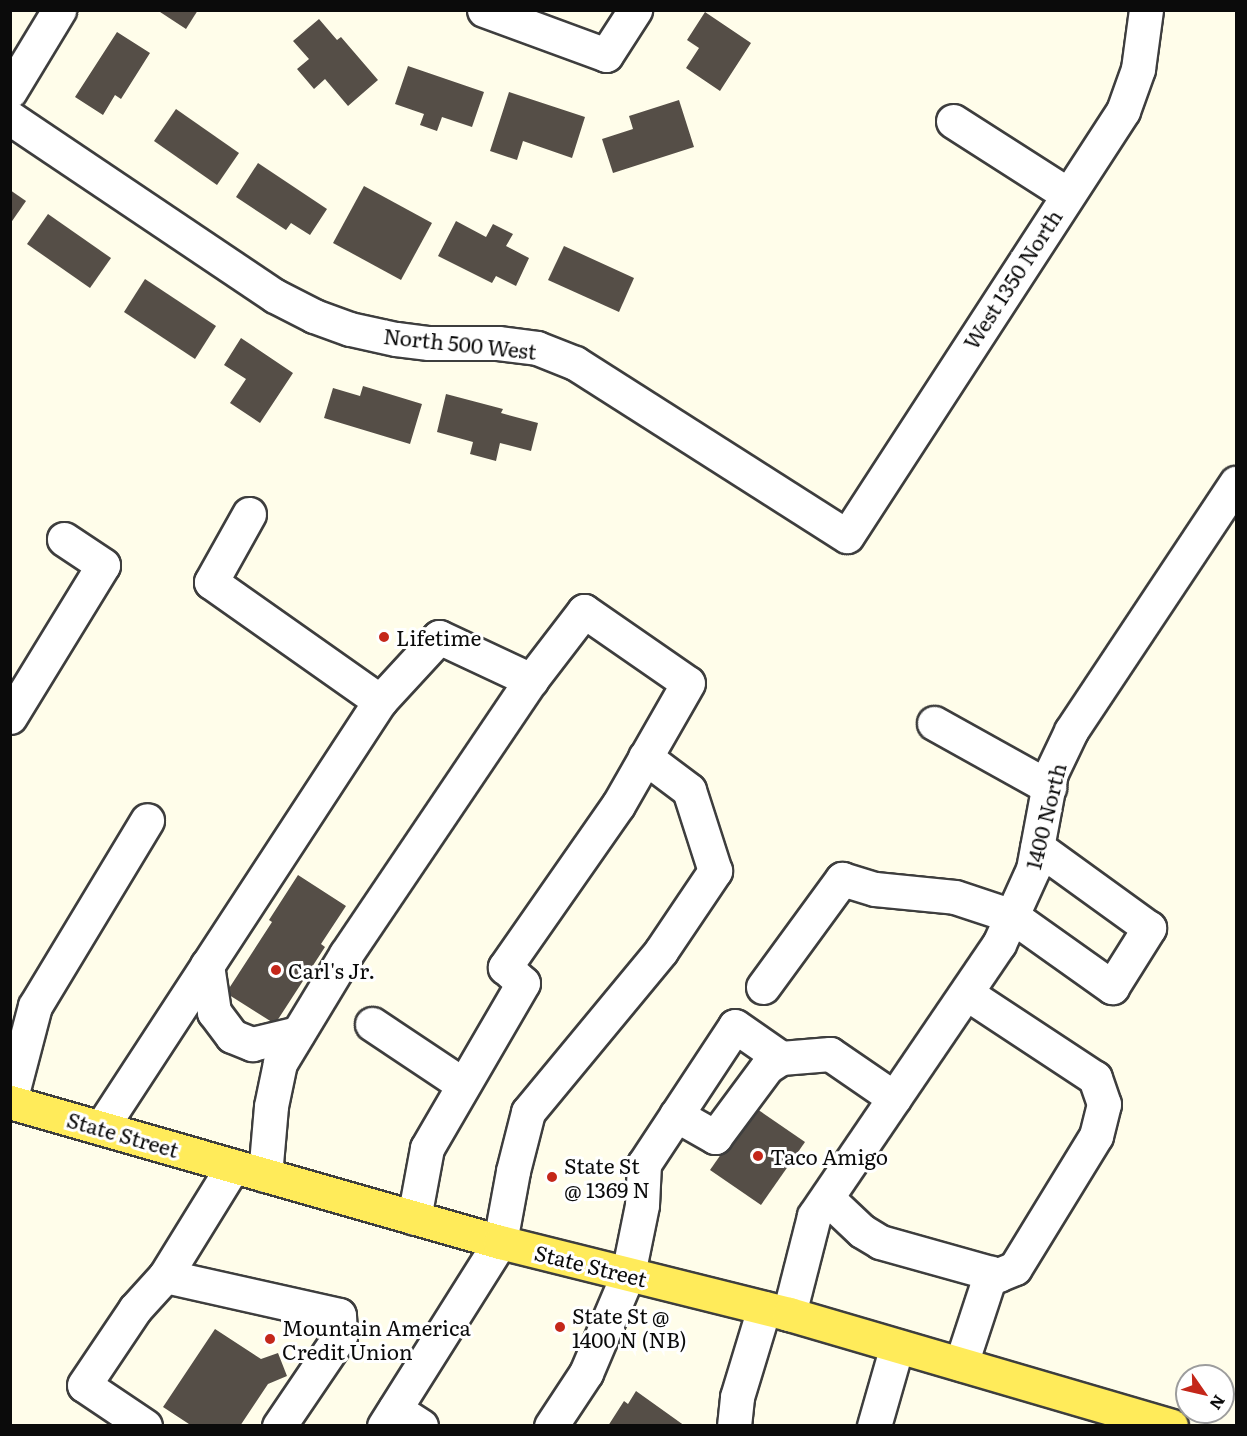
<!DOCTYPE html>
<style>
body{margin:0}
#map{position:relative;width:1247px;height:1436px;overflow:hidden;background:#fffdea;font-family:Literata,serif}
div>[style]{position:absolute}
.building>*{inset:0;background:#554e47}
.roads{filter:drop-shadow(2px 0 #3e3e3e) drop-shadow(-2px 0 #3e3e3e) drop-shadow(0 2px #3e3e3e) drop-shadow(0 -2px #3e3e3e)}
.minor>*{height:33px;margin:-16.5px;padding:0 16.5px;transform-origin:16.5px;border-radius:16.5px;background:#fff}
.major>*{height:33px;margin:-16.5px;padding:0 16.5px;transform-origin:16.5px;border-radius:16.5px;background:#ffeb5a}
.dots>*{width:16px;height:16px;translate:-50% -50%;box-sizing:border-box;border:3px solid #fff;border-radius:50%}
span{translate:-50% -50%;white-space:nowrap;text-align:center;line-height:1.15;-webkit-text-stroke:6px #fff;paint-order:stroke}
.street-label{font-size:21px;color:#0b0b0b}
.poi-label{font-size:21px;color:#0b0b0b}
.left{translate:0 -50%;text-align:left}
.frame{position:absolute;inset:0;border:12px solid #0b0b0b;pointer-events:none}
.north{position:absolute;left:1175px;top:1364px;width:60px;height:60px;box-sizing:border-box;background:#fff;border:2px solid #9d9d9d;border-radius:50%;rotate:124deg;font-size:16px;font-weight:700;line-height:24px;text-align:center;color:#0b0b0b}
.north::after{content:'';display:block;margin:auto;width:21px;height:27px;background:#c4271a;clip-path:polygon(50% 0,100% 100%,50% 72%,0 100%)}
</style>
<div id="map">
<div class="building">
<div style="clip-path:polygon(157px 10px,198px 10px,186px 29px)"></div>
<div style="clip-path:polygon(705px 12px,751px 43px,720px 91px,686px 68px,699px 48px,687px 40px)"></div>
<div style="clip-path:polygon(319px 19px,337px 40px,341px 37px,378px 80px,348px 106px,325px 79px,314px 89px,297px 69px,309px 59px,293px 41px)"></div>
<div style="clip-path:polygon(117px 32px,150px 53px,121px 99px,115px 95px,103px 115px,75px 97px)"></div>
<div style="clip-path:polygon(408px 66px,484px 92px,472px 127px,442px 117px,437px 131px,420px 125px,424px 114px,395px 104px)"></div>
<div style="clip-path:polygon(509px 92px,585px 117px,572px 158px,523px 141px,517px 160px,490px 151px)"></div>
<div style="clip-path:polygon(679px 100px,694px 147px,613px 173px,602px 139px,633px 129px,629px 116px)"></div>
<div style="clip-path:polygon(176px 109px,239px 153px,217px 185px,154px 141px)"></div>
<div style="clip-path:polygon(258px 163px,327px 209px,310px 235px,291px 223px,286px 230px,236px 197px)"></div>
<div style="clip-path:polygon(364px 186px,432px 223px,401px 280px,333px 243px)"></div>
<div style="clip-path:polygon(10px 190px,26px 201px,10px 224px)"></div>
<div style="clip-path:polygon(48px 214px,111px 258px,90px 288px,27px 244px)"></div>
<div style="clip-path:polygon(456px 221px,486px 237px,493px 224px,513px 234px,506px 246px,529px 258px,516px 286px,496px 276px,492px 283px,438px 256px)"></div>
<div style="clip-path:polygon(564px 246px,634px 278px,619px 312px,548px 280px)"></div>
<div style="clip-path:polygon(145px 279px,216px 326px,195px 359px,124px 312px)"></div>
<div style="clip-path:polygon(241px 338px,293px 373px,260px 423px,230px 403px,246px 379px,224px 365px)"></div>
<div style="clip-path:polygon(363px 386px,422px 404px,410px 444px,324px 418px,333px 388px,360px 396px)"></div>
<div style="clip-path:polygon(446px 394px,503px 409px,501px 413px,538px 423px,531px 451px,500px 443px,496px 461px,470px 454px,473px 442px,437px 432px)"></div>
<div style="clip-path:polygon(298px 875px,346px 906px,321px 944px,325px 947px,275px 1024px,226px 993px,272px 922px,269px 920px)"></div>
<div style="clip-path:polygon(754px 1107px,805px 1142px,761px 1205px,710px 1170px)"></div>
<div style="clip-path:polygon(215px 1329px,261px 1359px,278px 1353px,287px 1376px,268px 1384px,240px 1426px,192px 1426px,163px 1407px)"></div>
<div style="clip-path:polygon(636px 1391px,685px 1426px,608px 1426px,624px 1401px,628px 1404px)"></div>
</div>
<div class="roads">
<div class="minor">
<div style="left:484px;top:10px;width:130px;rotate:20.2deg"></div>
<div style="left:606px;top:55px;width:54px;rotate:-57.2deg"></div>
<div style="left:10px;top:91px;width:95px;rotate:-58.8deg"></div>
<div style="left:10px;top:118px;width:319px;rotate:33.9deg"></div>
<div style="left:275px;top:296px;width:44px;rotate:27.1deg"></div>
<div style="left:314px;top:316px;width:38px;rotate:20deg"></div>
<div style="left:350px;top:329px;width:47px;rotate:12.3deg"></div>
<div style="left:396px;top:339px;width:33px;rotate:7deg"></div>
<div style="left:429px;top:343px;width:69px"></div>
<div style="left:498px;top:343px;width:39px;rotate:7deg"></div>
<div style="left:537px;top:348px;width:41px;rotate:21.5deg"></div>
<div style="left:575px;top:363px;width:322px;rotate:32.5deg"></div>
<div style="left:847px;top:536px;width:507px;rotate:-57deg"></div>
<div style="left:1123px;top:111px;width:45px;rotate:-70.3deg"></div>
<div style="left:1138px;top:69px;width:60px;rotate:-82.3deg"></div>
<div style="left:953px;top:121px;width:135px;rotate:32.6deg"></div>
<div style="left:249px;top:514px;width:78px;rotate:119.2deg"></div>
<div style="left:211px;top:582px;width:207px;rotate:35.2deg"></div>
<div style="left:10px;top:717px;width:178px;rotate:-58.5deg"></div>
<div style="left:103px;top:565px;width:47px;rotate:-146.3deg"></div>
<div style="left:934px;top:723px;width:132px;rotate:29.1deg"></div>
<div style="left:207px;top:965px;width:48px;rotate:81.5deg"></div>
<div style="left:214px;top:1012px;width:30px;rotate:53deg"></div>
<div style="left:232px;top:1036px;width:22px;rotate:22deg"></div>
<div style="left:252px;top:1044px;width:47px;rotate:-13.4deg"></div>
<div style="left:763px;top:987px;width:134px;rotate:-53.8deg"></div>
<div style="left:842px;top:879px;width:34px;rotate:17deg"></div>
<div style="left:875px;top:889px;width:80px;rotate:5.7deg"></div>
<div style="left:955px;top:897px;width:60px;rotate:18.4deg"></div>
<div style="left:1012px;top:916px;width:123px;rotate:35.4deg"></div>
<div style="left:1112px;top:987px;width:70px;rotate:-57.9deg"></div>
<div style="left:1149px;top:928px;width:138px;rotate:-144.1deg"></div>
<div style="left:372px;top:1024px;width:108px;rotate:33.7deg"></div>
<div style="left:10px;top:1101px;width:98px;rotate:-75.3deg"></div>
<div style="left:35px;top:1006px;width:217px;rotate:-58.9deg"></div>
<div style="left:676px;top:1115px;width:45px;rotate:29.4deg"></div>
<div style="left:715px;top:1137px;width:87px;rotate:-53.4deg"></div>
<div style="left:767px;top:1067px;width:17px;rotate:-33deg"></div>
<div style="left:101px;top:1128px;width:510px;rotate:-56.84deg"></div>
<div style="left:380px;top:701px;width:87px;rotate:-47.3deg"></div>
<div style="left:439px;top:637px;width:102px;rotate:25.1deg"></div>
<div style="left:233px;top:1166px;width:129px;rotate:121.7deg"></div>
<div style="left:165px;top:1276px;width:178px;rotate:12.6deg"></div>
<div style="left:339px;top:1315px;width:21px;rotate:87deg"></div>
<div style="left:340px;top:1336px;width:109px;rotate:124.1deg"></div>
<div style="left:265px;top:1175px;width:69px;rotate:-85deg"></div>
<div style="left:271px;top:1106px;width:44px;rotate:-78.2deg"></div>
<div style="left:280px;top:1063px;width:127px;rotate:-58.8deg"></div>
<div style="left:346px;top:954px;width:331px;rotate:-56deg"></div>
<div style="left:531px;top:680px;width:87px;rotate:-52.5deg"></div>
<div style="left:584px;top:611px;width:126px;rotate:34.7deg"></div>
<div style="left:688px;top:683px;width:141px;rotate:119.8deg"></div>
<div style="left:618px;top:805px;width:198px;rotate:124.9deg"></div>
<div style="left:505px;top:967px;width:24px;rotate:42deg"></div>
<div style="left:523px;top:983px;width:191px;rotate:120.2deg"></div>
<div style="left:427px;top:1148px;width:71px;rotate:100.5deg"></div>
<div style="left:827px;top:1198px;width:48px;rotate:43.3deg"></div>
<div style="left:862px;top:1231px;width:21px;rotate:31deg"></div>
<div style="left:880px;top:1242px;width:123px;rotate:15.6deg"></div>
<div style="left:998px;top:1275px;width:18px;rotate:-22deg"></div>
<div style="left:1015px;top:1268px;width:155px;rotate:-58.5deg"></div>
<div style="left:1096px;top:1136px;width:33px;rotate:-76deg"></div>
<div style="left:1104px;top:1104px;width:28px;rotate:-109deg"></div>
<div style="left:1095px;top:1078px;width:154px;rotate:-146.6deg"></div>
<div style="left:789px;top:1314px;width:101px;rotate:-75.7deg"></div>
<div style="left:814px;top:1216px;width:329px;rotate:-55.8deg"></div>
<div style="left:999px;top:944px;width:82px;rotate:-65.6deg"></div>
<div style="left:1033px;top:869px;width:98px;rotate:-79.4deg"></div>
<div style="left:1051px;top:773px;width:47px;rotate:-64.5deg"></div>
<div style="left:1071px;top:731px;width:298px;rotate:-56.4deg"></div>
<div style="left:961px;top:1364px;width:96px;rotate:-71.8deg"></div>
<div style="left:395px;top:1409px;width:31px;rotate:33deg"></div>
<div style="left:145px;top:1426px;width:73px;rotate:-146.1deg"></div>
<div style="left:84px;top:1385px;width:92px;rotate:-56.1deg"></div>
<div style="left:135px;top:1309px;width:45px;rotate:-47.7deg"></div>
<div style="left:384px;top:1426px;width:218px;rotate:-57.8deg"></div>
<div style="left:500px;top:1242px;width:72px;rotate:-79.6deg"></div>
<div style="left:513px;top:1171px;width:61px;rotate:-75.7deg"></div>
<div style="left:528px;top:1112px;width:209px;rotate:-50.4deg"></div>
<div style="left:661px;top:951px;width:97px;rotate:-56deg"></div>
<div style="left:715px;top:871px;width:85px;rotate:-107.8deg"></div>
<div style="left:689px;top:790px;width:55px;rotate:-143.1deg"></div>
<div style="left:551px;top:1426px;width:64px;rotate:-56.6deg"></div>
<div style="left:586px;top:1373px;width:108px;rotate:-67deg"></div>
<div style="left:628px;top:1274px;width:70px;rotate:-78.5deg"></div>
<div style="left:642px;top:1205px;width:41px;rotate:-87.2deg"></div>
<div style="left:644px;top:1164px;width:165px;rotate:-56.6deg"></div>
<div style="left:735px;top:1026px;width:56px;rotate:34.8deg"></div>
<div style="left:781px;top:1058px;width:49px;rotate:-4.7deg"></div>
<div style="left:830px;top:1054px;width:78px;rotate:34.5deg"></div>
<div style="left:734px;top:1426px;width:29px;rotate:-84deg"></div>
<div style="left:737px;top:1397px;width:93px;rotate:-73.1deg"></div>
<div style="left:874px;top:1426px;width:83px;rotate:-74deg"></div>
</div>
<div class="major">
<div style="left:10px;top:1102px;width:510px;rotate:15.95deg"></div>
<div style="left:500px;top:1242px;width:298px;rotate:14deg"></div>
<div style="left:789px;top:1314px;width:398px;rotate:16.3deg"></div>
</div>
</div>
<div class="dots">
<div style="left:384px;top:637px;background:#c4271a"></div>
<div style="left:276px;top:970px;background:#c4271a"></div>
<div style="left:758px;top:1156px;background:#c4271a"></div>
<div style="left:552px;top:1177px;background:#c4271a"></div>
<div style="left:560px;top:1327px;background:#c4271a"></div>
<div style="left:270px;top:1339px;background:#c4271a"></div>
</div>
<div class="street-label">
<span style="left:1012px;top:279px;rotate:-57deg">West 1350 North</span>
<span style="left:460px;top:343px;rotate:6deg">North 500 West</span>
<span style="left:1045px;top:816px;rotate:-76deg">1400 North</span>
<span style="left:123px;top:1134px;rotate:16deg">State Street</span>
<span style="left:591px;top:1265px;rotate:14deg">State Street</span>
</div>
<div class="poi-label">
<span class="left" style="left:396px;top:637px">Lifetime</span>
<span class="left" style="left:288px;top:970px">Carl's Jr.</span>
<span class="left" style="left:770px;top:1156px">Taco Amigo</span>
<span class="left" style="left:564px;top:1177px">State St<br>@ 1369 N</span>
<span class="left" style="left:572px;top:1327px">State St @<br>1400 N (NB)</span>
<span class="left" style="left:282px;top:1339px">Mountain America<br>Credit Union</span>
</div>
<div class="frame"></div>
<div class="north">N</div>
</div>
